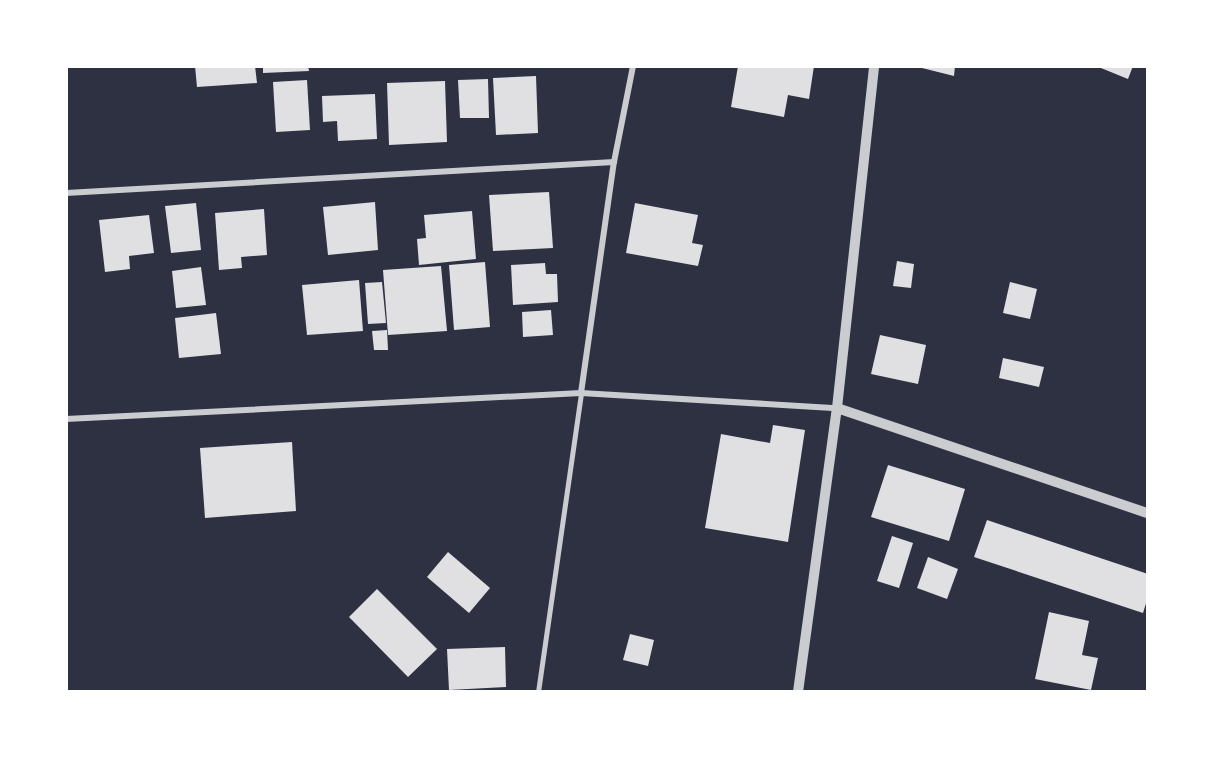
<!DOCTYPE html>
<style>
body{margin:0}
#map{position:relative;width:1214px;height:758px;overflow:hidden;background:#2d3142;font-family:"Golos Text",sans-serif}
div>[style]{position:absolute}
.building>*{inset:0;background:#e0e0e3}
.service>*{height:4.5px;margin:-2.25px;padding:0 2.25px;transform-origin:2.25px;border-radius:2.25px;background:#caccd0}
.minor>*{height:6px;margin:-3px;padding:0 3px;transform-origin:3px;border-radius:3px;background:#caccd0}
.tertiary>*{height:10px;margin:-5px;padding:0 5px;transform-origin:5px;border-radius:5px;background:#caccd0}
span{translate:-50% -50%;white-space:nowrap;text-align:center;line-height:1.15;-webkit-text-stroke:5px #fff;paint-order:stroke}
.frame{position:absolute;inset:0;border:68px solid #fff;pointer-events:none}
</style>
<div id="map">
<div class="building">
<div style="clip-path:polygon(195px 66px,255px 66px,257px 83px,197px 87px)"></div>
<div style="clip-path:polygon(263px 66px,308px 66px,309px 71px,263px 73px)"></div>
<div style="clip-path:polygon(738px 66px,814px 66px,809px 99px,788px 95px,784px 117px,731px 107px)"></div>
<div style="clip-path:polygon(914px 66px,955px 66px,954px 76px)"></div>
<div style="clip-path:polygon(1096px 66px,1133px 66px,1128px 79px)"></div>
<div style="clip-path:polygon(536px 76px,538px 133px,496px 135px,493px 78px)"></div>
<div style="clip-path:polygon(488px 79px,489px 118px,460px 118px,458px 80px)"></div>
<div style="clip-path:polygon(307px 80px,310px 130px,276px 132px,273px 82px)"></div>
<div style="clip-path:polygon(445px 81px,447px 142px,389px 145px,387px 83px)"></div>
<div style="clip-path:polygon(375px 94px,377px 139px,338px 141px,337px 121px,323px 122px,322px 96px)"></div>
<div style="clip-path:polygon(549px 192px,553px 248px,493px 251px,489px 195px)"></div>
<div style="clip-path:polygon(375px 202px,378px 250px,328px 255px,323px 207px)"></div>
<div style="clip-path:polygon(196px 203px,201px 250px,171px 253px,165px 206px)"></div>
<div style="clip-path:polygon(635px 203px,698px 215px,692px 243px,703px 245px,698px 266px,626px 253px)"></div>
<div style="clip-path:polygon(264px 209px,267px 255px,241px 257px,242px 268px,219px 270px,215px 213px)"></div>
<div style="clip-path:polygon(472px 211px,476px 259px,419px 265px,417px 239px,426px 238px,424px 215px)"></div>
<div style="clip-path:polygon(149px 215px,154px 253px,129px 256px,130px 269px,105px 272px,99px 220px)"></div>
<div style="clip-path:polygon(897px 261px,914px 264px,911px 288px,893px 286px)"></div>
<div style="clip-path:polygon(485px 262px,490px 327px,454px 330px,449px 265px)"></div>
<div style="clip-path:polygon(545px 263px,546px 274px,557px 274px,558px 302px,513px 305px,511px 265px)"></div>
<div style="clip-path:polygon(441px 266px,447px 331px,388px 335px,383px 270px)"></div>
<div style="clip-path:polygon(201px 267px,206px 305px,176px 308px,172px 271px)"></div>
<div style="clip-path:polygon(359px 280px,363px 331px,307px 335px,302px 285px)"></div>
<div style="clip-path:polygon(382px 282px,386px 323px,368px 324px,365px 283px)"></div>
<div style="clip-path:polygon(1010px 282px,1037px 289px,1030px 319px,1003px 313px)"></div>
<div style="clip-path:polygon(551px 310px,553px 335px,523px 337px,522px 312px)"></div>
<div style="clip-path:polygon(216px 313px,221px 354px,179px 358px,175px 318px)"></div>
<div style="clip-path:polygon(387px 330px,388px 350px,374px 350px,372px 331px)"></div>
<div style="clip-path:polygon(880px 335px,926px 345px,918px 384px,871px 374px)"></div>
<div style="clip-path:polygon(1003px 358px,1044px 367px,1039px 387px,999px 378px)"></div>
<div style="clip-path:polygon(773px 425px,805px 430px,788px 542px,705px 528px,721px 434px,770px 443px)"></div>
<div style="clip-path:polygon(292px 442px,296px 511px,205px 518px,200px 448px)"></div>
<div style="clip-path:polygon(888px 465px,965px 489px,949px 541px,871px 517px)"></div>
<div style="clip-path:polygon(987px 520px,1148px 574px,1148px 597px,1143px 613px,974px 557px)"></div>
<div style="clip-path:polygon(892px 536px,913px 543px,899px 588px,877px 581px)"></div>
<div style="clip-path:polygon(448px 552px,490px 588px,469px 613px,427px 577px)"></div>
<div style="clip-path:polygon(928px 557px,958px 569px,947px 599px,917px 588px)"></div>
<div style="clip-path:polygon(377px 589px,437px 649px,408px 677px,349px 617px)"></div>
<div style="clip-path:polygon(1049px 612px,1089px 621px,1082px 655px,1098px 658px,1091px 690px,1035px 679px)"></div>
<div style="clip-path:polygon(630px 634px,654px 640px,648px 666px,623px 660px)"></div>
<div style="clip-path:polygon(505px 647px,506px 687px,449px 690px,447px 649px)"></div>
</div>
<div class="service">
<div style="left:538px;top:692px;width:302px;rotate:-81.8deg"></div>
</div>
<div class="minor">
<div style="left:66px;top:193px;width:549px;rotate:-3.24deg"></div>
<div style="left:581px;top:393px;width:233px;rotate:-81.9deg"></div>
<div style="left:614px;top:162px;width:98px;rotate:-78.8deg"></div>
<div style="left:66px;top:419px;width:516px;rotate:-2.89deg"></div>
<div style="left:581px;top:393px;width:256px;rotate:3.4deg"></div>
</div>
<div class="tertiary">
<div style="left:837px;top:408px;width:328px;rotate:18.7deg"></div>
<div style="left:798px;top:692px;width:287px;rotate:-82.2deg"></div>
<div style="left:837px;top:408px;width:344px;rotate:-83.8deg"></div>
</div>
<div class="frame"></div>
</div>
